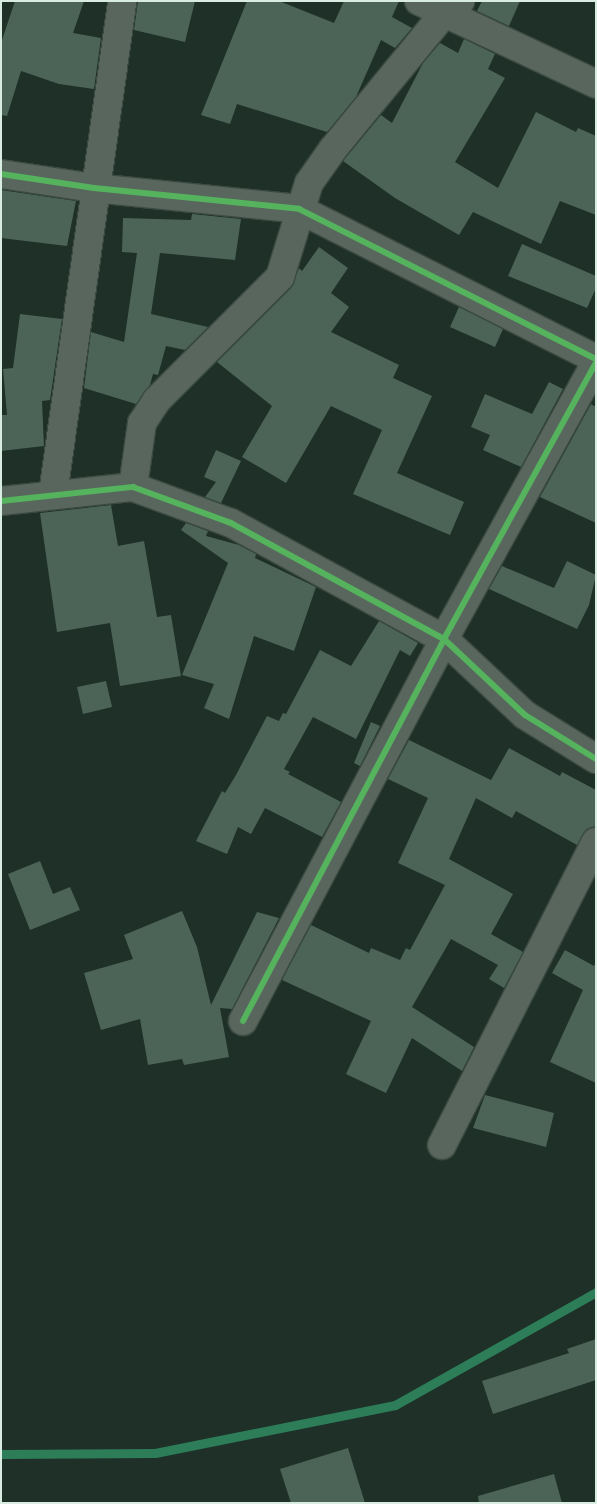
<!DOCTYPE html>
<style>
body{margin:0}
#map{position:relative;width:597px;height:1504px;overflow:hidden;background:#1e3027;font-family:"Space Grotesk",sans-serif}
div>[style]{position:absolute}
.stream>*{height:9px;margin:-4.5px;padding:0 4.5px;transform-origin:4.5px;border-radius:4.5px;background:#2d7d59}
.building>*{inset:0;background:#4c6458}
.roads{filter:drop-shadow(1px 0 #3b4a42) drop-shadow(-1px 0 #3b4a42) drop-shadow(0 1px #3b4a42) drop-shadow(0 -1px #3b4a42)}
.minor>*{height:28px;margin:-14px;padding:0 14px;transform-origin:14px;border-radius:14px;background:#58665e}
.cycleway>*{height:6px;margin:-3px;padding:0 3px;transform-origin:3px;border-radius:3px;background:#56b35d}
span{translate:-50% -50%;white-space:nowrap;text-align:center;line-height:1.15;-webkit-text-stroke:5px #163827;paint-order:stroke}
.frame{position:absolute;inset:0;border:2px solid #d9ece1;pointer-events:none}
</style>
<div id="map">
<div class="stream">
<div style="left:1px;top:1454px;width:154px;rotate:-0.4deg"></div>
<div style="left:155px;top:1453px;width:245px;rotate:-11.3deg"></div>
<div style="left:395px;top:1405px;width:231px;rotate:-29.3deg"></div>
</div>
<div class="building">
<div style="clip-path:polygon(15px 1px,84px 1px,73px 33px,101px 38px,94px 89px,59px 84px,21px 71px,7px 116px,1px 115px,1px 43px)"></div>
<div style="clip-path:polygon(138px 1px,195px 1px,185px 42px,134px 30px)"></div>
<div style="clip-path:polygon(247px 1px,279px 1px,334px 23px,344px 1px,399px 1px,392px 17px,412px 28px,395px 48px,381px 40px,356px 97px,327px 132px,237px 104px,230px 124px,201px 115px)"></div>
<div style="clip-path:polygon(482px 1px,520px 1px,509px 26px,477px 11px)"></div>
<div style="clip-path:polygon(464px 39px,495px 54px,488px 69px,505px 78px,455px 162px,498px 188px,536px 112px,576px 132px,578px 128px,596px 136px,596px 215px,560px 201px,541px 244px,473px 212px,459px 235px,395px 198px,343px 161px,381px 115px,392px 123px,423px 63px,440px 43px,458px 53px)"></div>
<div style="clip-path:polygon(1px 190px,76px 201px,67px 246px,1px 238px)"></div>
<div style="clip-path:polygon(192px 214px,241px 219px,235px 260px,160px 253px,151px 314px,208px 327px,185px 350px,166px 346px,158px 375px,153px 374px,150px 385px,136px 404px,84px 388px,91px 332px,124px 342px,137px 253px,122px 252px,123px 218px,191px 220px)"></div>
<div style="clip-path:polygon(522px 244px,596px 276px,596px 288px,587px 308px,508px 276px)"></div>
<div style="clip-path:polygon(319px 247px,348px 268px,331px 293px,349px 307px,331px 332px,399px 365px,393px 378px,432px 396px,397px 473px,464px 502px,450px 535px,353px 494px,382px 430px,331px 406px,286px 483px,242px 457px,272px 406px,217px 362px,291px 288px,299px 268px,302px 271px)"></div>
<div style="clip-path:polygon(459px 307px,503px 329px,495px 347px,450px 327px)"></div>
<div style="clip-path:polygon(20px 314px,62px 319px,50px 400px,42px 401px,44px 446px,1px 451px,1px 415px,7px 415px,3px 369px,13px 368px)"></div>
<div style="clip-path:polygon(549px 382px,563px 389px,521px 467px,483px 450px,490px 435px,471px 427px,485px 394px,532px 414px)"></div>
<div style="clip-path:polygon(591px 404px,596px 407px,596px 523px,540px 497px)"></div>
<div style="clip-path:polygon(216px 450px,241px 461px,221px 503px,205px 497px,216px 482px,204px 477px)"></div>
<div style="clip-path:polygon(111px 505px,118px 546px,144px 541px,157px 617px,171px 615px,181px 676px,120px 686px,110px 623px,57px 632px,40px 513px)"></div>
<div style="clip-path:polygon(186px 523px,208px 531px,206px 536px,239px 545px,256px 554px,255px 558px,316px 587px,294px 651px,254px 636px,229px 719px,204px 708px,214px 684px,182px 675px,228px 563px,181px 530px)"></div>
<div style="clip-path:polygon(567px 561px,596px 575px,589px 605px,577px 629px,489px 589px,502px 566px,554px 588px)"></div>
<div style="clip-path:polygon(379px 621px,418px 643px,410px 656px,400px 650px,356px 739px,313px 717px,284px 769px,290px 772px,288px 774px,341px 802px,322px 837px,265px 808px,251px 834px,238px 827px,227px 854px,196px 841px,222px 791px,225px 793px,236px 775px,267px 716px,279px 721px,283px 713px,286px 714px,320px 650px,351px 666px)"></div>
<div style="clip-path:polygon(106px 681px,112px 707px,83px 714px,77px 687px)"></div>
<div style="clip-path:polygon(371px 722px,380px 726px,360px 766px,354px 763px)"></div>
<div style="clip-path:polygon(409px 740px,491px 780px,509px 748px,560px 776px,562px 772px,596px 790px,596px 826px,587px 829px,577px 845px,516px 811px,512px 818px,476px 798px,449px 859px,513px 894px,491px 934px,523px 952px,504px 988px,489px 979px,498px 965px,451px 939px,412px 1007px,474px 1047px,462px 1071px,412px 1038px,386px 1093px,346px 1074px,371px 1021px,282px 980px,311px 925px,369px 953px,371px 948px,400px 960px,406px 948px,410px 950px,445px 885px,398px 863px,428px 798px,388px 779px)"></div>
<div style="clip-path:polygon(40px 861px,53px 894px,70px 887px,80px 910px,30px 930px,8px 874px)"></div>
<div style="clip-path:polygon(182px 911px,197px 947px,211px 1005px,257px 912px,279px 918px,232px 1009px,220px 1008px,229px 1057px,184px 1065px,182px 1059px,148px 1065px,140px 1019px,101px 1030px,84px 973px,133px 959px,124px 935px)"></div>
<div style="clip-path:polygon(565px 950px,594px 966px,596px 962px,596px 1083px,550px 1062px,583px 990px,552px 973px)"></div>
<div style="clip-path:polygon(485px 1095px,554px 1113px,546px 1147px,473px 1128px)"></div>
<div style="clip-path:polygon(596px 1339px,596px 1380px,493px 1414px,482px 1381px,569px 1353px,567px 1349px)"></div>
<div style="clip-path:polygon(348px 1448px,365px 1503px,291px 1503px,280px 1469px)"></div>
<div style="clip-path:polygon(554px 1474px,562px 1503px,479px 1503px,478px 1496px)"></div>
</div>
<div class="roads">
<div class="minor">
<div style="left:419px;top:1px;width:195px;rotate:25.1deg"></div>
<div style="left:1px;top:174px;width:94px;rotate:8.6deg"></div>
<div style="left:94px;top:188px;width:206px;rotate:5.8deg"></div>
<div style="left:299px;top:209px;width:333px;rotate:26.8deg"></div>
<div style="left:133px;top:487px;width:65px;rotate:-82deg"></div>
<div style="left:142px;top:423px;width:27px;rotate:-57deg"></div>
<div style="left:157px;top:400px;width:174px;rotate:-45deg"></div>
<div style="left:280px;top:277px;width:98px;rotate:-72.9deg"></div>
<div style="left:309px;top:183px;width:42px;rotate:-54.8deg"></div>
<div style="left:333px;top:149px;width:177px;rotate:-50.7deg"></div>
<div style="left:445px;top:12px;width:19px;rotate:-36deg"></div>
<div style="left:53px;top:494px;width:498px;rotate:-82deg"></div>
<div style="left:1px;top:501px;width:133px;rotate:-6.1deg"></div>
<div style="left:133px;top:487px;width:104px;rotate:20.2deg"></div>
<div style="left:231px;top:523px;width:243px;rotate:28.6deg"></div>
<div style="left:444px;top:639px;width:111px;rotate:43.2deg"></div>
<div style="left:525px;top:715px;width:84px;rotate:31.8deg"></div>
<div style="left:243px;top:1021px;width:432px;rotate:-62.2deg"></div>
<div style="left:444px;top:639px;width:316px;rotate:-61.2deg"></div>
<div style="left:442px;top:1145px;width:340px;rotate:-63.1deg"></div>
</div>
</div>
<div class="cycleway">
<div style="left:1px;top:174px;width:94px;rotate:8.6deg"></div>
<div style="left:94px;top:188px;width:206px;rotate:5.8deg"></div>
<div style="left:299px;top:209px;width:333px;rotate:26.8deg"></div>
<div style="left:1px;top:501px;width:133px;rotate:-6.1deg"></div>
<div style="left:133px;top:487px;width:104px;rotate:20.2deg"></div>
<div style="left:231px;top:523px;width:243px;rotate:28.6deg"></div>
<div style="left:444px;top:639px;width:111px;rotate:43.2deg"></div>
<div style="left:525px;top:715px;width:84px;rotate:31.8deg"></div>
<div style="left:243px;top:1021px;width:432px;rotate:-62.2deg"></div>
<div style="left:444px;top:639px;width:316px;rotate:-61.2deg"></div>
</div>
<div class="frame"></div>
</div>
